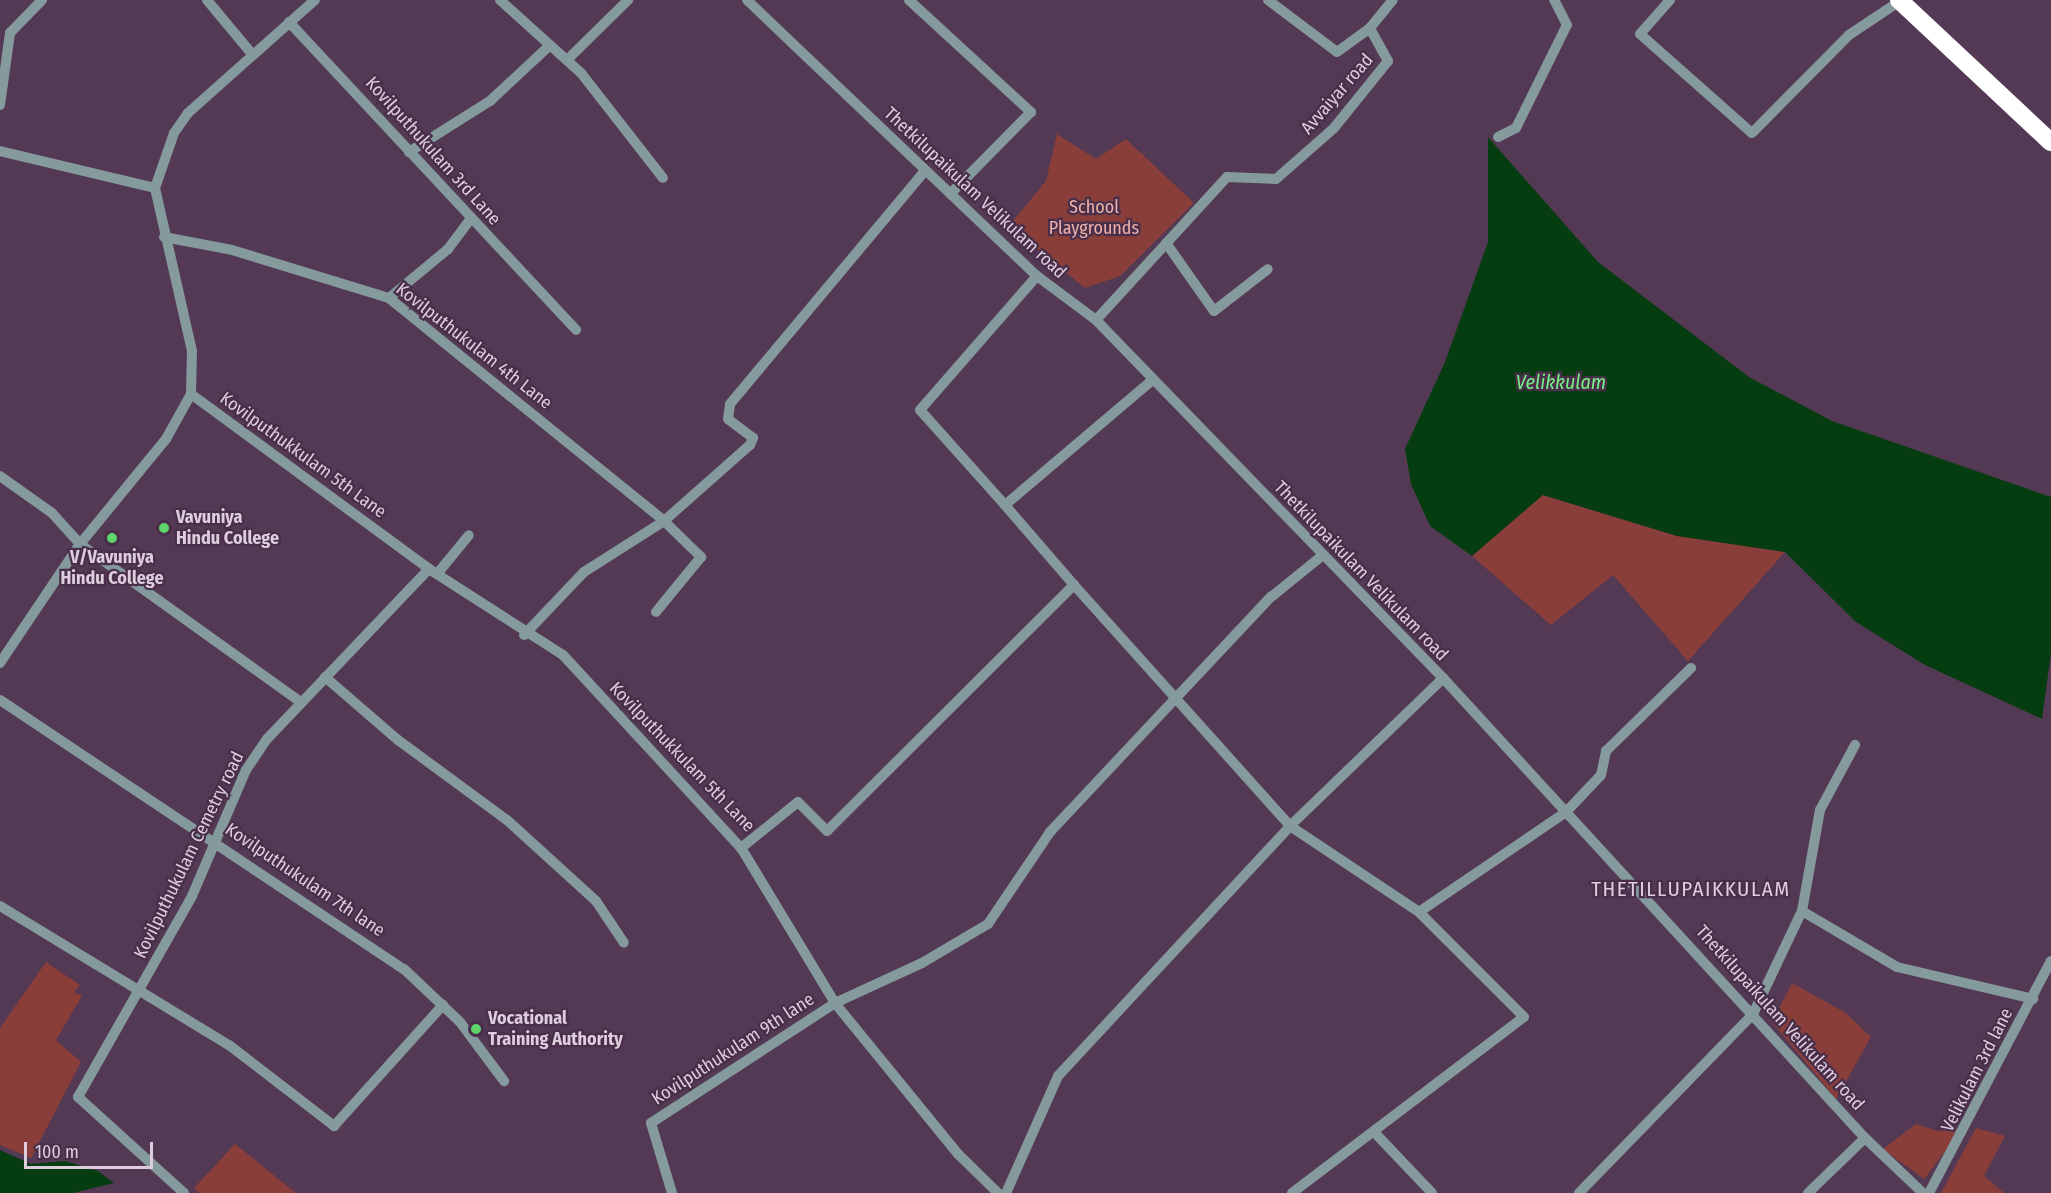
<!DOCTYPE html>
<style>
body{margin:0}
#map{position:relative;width:2051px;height:1193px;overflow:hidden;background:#543955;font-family:"Fira Sans Condensed",sans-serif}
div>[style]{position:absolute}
.green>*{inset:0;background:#893e39}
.water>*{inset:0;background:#053c10}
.minor>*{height:10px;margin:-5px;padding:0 5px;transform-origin:5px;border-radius:5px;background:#849a9d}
.highway>*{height:18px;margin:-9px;padding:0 9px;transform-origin:9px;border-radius:9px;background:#fff}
.dots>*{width:16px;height:16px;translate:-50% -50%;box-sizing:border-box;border:3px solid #492f4a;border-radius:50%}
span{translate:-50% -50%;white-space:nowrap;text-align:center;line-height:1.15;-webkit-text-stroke:4.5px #492f4a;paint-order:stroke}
.street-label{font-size:18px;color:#ddcddd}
.park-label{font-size:18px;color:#edb0aa}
.poi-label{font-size:18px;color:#ddcddd;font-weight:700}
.left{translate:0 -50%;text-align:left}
.water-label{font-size:20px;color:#78ef85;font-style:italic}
.quarter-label{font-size:21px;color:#ddcddd;letter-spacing:1.5px}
.scale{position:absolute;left:24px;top:1142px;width:129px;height:27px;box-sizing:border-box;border:3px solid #ddcddd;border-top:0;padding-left:8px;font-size:18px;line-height:21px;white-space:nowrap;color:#ddcddd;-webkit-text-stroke:4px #492f4a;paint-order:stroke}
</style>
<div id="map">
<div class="green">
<div style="clip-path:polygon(1057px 134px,1096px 159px,1126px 139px,1194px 203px,1120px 276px,1085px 288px,1009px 226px,1046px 181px)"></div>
<div style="clip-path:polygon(1542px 495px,1677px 536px,1785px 552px,1688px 661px,1613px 575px,1551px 625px,1472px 556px)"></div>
<div style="clip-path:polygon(46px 962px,80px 985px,74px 992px,82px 996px,56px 1040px,81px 1062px,31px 1158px,0 1145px,0 1028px)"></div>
<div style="clip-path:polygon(1792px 983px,1846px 1013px,1871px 1037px,1836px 1099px,1772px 1022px)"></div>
<div style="clip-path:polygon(1916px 1124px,1938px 1131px,1963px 1128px,1924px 1179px,1883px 1149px)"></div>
<div style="clip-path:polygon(1976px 1128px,2005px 1136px,1984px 1176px,2004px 1193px,1941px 1193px)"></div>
<div style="clip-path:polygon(235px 1144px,296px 1193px,199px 1193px,194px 1188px)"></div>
</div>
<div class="water">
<div style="clip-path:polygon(1488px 137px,1598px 262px,1749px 377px,1832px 421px,2051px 497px,2051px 653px,2042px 719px,1925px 665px,1856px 622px,1785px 552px,1677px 536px,1543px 495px,1472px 556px,1430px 526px,1411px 484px,1405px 449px,1445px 362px,1488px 242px)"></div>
<div style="clip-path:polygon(0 1150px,31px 1164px,65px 1161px,98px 1171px,114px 1183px,73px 1193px,0 1193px)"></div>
</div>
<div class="minor">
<div style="left:207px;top:0;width:70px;rotate:50.2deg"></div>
<div style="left:500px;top:0;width:109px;rotate:42deg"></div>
<div style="left:581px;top:73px;width:133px;rotate:52deg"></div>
<div style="left:747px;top:0;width:400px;rotate:43.6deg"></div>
<div style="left:1037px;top:276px;width:74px;rotate:36.7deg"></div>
<div style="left:1096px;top:320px;width:499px;rotate:45.9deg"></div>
<div style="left:1443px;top:678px;width:624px;rotate:47.47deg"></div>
<div style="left:1865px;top:1138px;width:80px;rotate:43.5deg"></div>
<div style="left:909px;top:0;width:166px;rotate:42.6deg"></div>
<div style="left:1031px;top:112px;width:115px;rotate:134.6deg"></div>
<div style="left:1268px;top:0;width:86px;rotate:37deg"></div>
<div style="left:1337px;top:52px;width:41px;rotate:-36deg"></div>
<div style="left:1670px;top:0;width:45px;rotate:131.4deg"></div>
<div style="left:1640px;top:34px;width:149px;rotate:41.5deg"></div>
<div style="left:1752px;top:133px;width:138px;rotate:-45.3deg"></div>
<div style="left:1849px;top:35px;width:61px;rotate:-33.7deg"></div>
<div style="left:289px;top:22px;width:421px;rotate:47deg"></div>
<div style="left:567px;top:60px;width:86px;rotate:-44.5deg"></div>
<div style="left:0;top:105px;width:73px;rotate:-82.1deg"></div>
<div style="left:10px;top:33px;width:46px;rotate:-45.9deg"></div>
<div style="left:1498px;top:137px;width:20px;rotate:-27deg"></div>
<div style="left:1516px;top:128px;width:115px;rotate:-63.7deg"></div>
<div style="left:1567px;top:25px;width:28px;rotate:-117deg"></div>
<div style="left:0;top:151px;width:159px;rotate:13.4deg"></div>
<div style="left:409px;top:152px;width:96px;rotate:-32.2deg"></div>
<div style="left:490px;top:101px;width:81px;rotate:-43deg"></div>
<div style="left:164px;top:237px;width:69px;rotate:10.8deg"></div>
<div style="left:232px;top:250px;width:164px;rotate:17deg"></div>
<div style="left:389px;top:298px;width:354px;rotate:39deg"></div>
<div style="left:664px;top:521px;width:52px;rotate:44.2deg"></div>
<div style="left:701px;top:557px;width:71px;rotate:129.3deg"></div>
<div style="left:1166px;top:243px;width:83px;rotate:54.8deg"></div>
<div style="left:1214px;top:311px;width:68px;rotate:-37.9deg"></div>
<div style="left:389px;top:298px;width:77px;rotate:-39.7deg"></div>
<div style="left:448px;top:249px;width:35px;rotate:-53deg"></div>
<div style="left:1096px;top:320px;width:194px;rotate:-47.5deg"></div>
<div style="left:1227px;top:177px;width:49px;rotate:2.3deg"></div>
<div style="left:1276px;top:179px;width:77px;rotate:-41.3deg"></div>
<div style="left:1334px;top:128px;width:86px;rotate:-51.1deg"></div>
<div style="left:1388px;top:61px;width:38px;rotate:-119deg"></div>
<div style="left:1370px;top:28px;width:36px;rotate:-51deg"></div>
<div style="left:191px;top:394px;width:295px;rotate:36.3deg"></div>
<div style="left:429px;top:569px;width:159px;rotate:32.7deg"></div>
<div style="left:563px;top:655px;width:263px;rotate:47.3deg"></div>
<div style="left:741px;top:848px;width:73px;rotate:-38.9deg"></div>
<div style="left:798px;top:802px;width:41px;rotate:45deg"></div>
<div style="left:827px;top:831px;width:349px;rotate:-44.9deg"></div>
<div style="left:1074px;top:585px;width:106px;rotate:-130.8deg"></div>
<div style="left:1005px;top:505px;width:192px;rotate:-40.3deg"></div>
<div style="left:0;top:476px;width:64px;rotate:35.4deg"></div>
<div style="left:52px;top:513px;width:42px;rotate:47.9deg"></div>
<div style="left:80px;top:544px;width:272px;rotate:35.6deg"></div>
<div style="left:1005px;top:505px;width:127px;rotate:-131.8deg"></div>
<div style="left:920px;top:410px;width:178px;rotate:-48.9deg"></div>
<div style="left:437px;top:574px;width:50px;rotate:-50.6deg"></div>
<div style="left:1074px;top:585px;width:324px;rotate:48.1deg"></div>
<div style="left:1290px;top:826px;width:155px;rotate:33.7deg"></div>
<div style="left:1419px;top:912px;width:178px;rotate:-34.2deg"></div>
<div style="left:1566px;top:812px;width:51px;rotate:-46.6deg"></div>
<div style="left:1601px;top:775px;width:25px;rotate:-78deg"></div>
<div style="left:1606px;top:751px;width:119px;rotate:-44.3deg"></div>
<div style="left:524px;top:635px;width:87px;rotate:-46.4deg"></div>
<div style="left:584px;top:572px;width:95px;rotate:-32.5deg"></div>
<div style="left:664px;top:521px;width:115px;rotate:-41.5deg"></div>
<div style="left:750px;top:445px;width:8px;rotate:-67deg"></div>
<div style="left:753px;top:438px;width:31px;rotate:-143deg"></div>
<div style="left:728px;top:419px;width:15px;rotate:-82deg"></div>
<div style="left:730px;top:404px;width:302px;rotate:-50.1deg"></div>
<div style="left:0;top:663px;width:143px;rotate:-56.1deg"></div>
<div style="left:80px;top:544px;width:136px;rotate:-50.7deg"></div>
<div style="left:166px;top:439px;width:51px;rotate:-60.9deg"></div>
<div style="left:191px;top:394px;width:43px;rotate:-88.7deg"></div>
<div style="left:192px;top:351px;width:167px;rotate:-102.8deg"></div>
<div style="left:155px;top:188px;width:58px;rotate:-70.9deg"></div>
<div style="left:174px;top:133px;width:24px;rotate:-55deg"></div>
<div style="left:188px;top:113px;width:170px;rotate:-41.7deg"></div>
<div style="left:325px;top:677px;width:96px;rotate:40.8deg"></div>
<div style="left:398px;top:740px;width:135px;rotate:36.3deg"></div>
<div style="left:507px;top:820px;width:120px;rotate:42.3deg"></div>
<div style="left:596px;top:901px;width:50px;rotate:56.3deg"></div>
<div style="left:0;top:700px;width:485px;rotate:33.7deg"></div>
<div style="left:404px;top:969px;width:77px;rotate:43.4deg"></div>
<div style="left:460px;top:1022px;width:74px;rotate:53.3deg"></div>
<div style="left:0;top:906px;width:268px;rotate:31.3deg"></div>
<div style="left:229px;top:1045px;width:133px;rotate:37.6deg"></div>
<div style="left:334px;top:1126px;width:163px;rotate:-48deg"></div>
<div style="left:1802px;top:911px;width:110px;rotate:30.5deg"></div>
<div style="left:1897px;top:967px;width:140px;rotate:13.2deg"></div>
<div style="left:1374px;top:1132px;width:84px;rotate:46.4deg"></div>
<div style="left:184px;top:1193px;width:143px;rotate:-137.8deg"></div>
<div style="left:78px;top:1097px;width:231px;rotate:-60.4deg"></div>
<div style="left:192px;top:896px;width:137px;rotate:-66.8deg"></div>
<div style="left:246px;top:770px;width:37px;rotate:-56deg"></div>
<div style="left:267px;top:739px;width:235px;rotate:-46.4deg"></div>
<div style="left:672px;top:1193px;width:73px;rotate:-106.7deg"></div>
<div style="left:651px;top:1123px;width:220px;rotate:-33.1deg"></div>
<div style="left:835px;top:1003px;width:181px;rotate:-121.2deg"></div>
<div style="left:998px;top:1193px;width:56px;rotate:-135.7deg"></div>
<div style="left:958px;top:1154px;width:195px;rotate:-129.2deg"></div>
<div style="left:835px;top:1003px;width:96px;rotate:-24.7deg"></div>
<div style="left:922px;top:963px;width:77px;rotate:-30.6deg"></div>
<div style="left:988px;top:924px;width:111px;rotate:-56deg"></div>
<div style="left:1050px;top:832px;width:323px;rotate:-46.8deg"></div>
<div style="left:1271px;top:597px;width:67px;rotate:-38.9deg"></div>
<div style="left:1006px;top:1193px;width:128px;rotate:-66deg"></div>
<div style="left:1058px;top:1076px;width:341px;rotate:-47.1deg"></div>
<div style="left:1290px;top:826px;width:213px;rotate:-44deg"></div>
<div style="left:1292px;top:1193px;width:291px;rotate:-37.2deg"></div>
<div style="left:1524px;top:1017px;width:148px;rotate:-135deg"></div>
<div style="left:1579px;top:1193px;width:250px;rotate:-45.8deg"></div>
<div style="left:1753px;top:1014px;width:114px;rotate:-64.6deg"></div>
<div style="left:1802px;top:911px;width:103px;rotate:-79.9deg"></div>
<div style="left:1820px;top:810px;width:74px;rotate:-61.7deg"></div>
<div style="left:1808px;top:1193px;width:79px;rotate:-44deg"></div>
<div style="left:1929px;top:1193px;width:262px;rotate:-62.3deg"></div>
</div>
<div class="highway">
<div style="left:1899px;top:0;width:208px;rotate:43.1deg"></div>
</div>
<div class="dots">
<div style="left:164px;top:528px;background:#5dd56c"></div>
<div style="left:112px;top:538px;background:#5dd56c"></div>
<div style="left:476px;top:1029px;background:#5dd56c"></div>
</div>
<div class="street-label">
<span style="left:1337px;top:94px;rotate:-49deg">Avvaiyar road</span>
<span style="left:433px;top:151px;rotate:48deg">Kovilputhukulam 3rd Lane</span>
<span style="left:975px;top:193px;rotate:43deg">Thetkilupaikulam Velikulam road</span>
<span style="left:474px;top:346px;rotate:38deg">Kovilputhukulam 4th Lane</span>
<span style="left:303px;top:455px;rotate:36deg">Kovilputhukkulam 5th Lane</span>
<span style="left:1361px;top:571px;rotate:46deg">Thetkilupaikulam Velikulam road</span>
<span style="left:682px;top:757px;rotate:46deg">Kovilputhukkulam 5th Lane</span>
<span style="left:189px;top:855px;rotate:-64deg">Kovilputhukulam Cemetry road</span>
<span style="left:305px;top:880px;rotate:34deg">Kovilputhukulam 7th lane</span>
<span style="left:1780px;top:1018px;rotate:48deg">Thetkilupaikulam Velikulam road</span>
<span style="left:733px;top:1049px;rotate:-33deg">Kovilputhukulam 9th lane</span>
<span style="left:1977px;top:1070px;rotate:-63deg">Velikulam 3rd lane</span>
</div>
<div class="park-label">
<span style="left:1094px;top:218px">School<br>Playgrounds</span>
</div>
<div class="poi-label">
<span class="left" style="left:176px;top:528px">Vavuniya<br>Hindu College</span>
<span style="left:112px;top:568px">V/Vavuniya<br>Hindu College</span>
<span class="left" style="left:488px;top:1029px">Vocational<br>Training Authority</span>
</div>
<div class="water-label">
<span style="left:1561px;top:382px">Velikkulam</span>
</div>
<div class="quarter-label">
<span style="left:1691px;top:889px">THETILLUPAIKKULAM</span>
</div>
<div class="scale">100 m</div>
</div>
